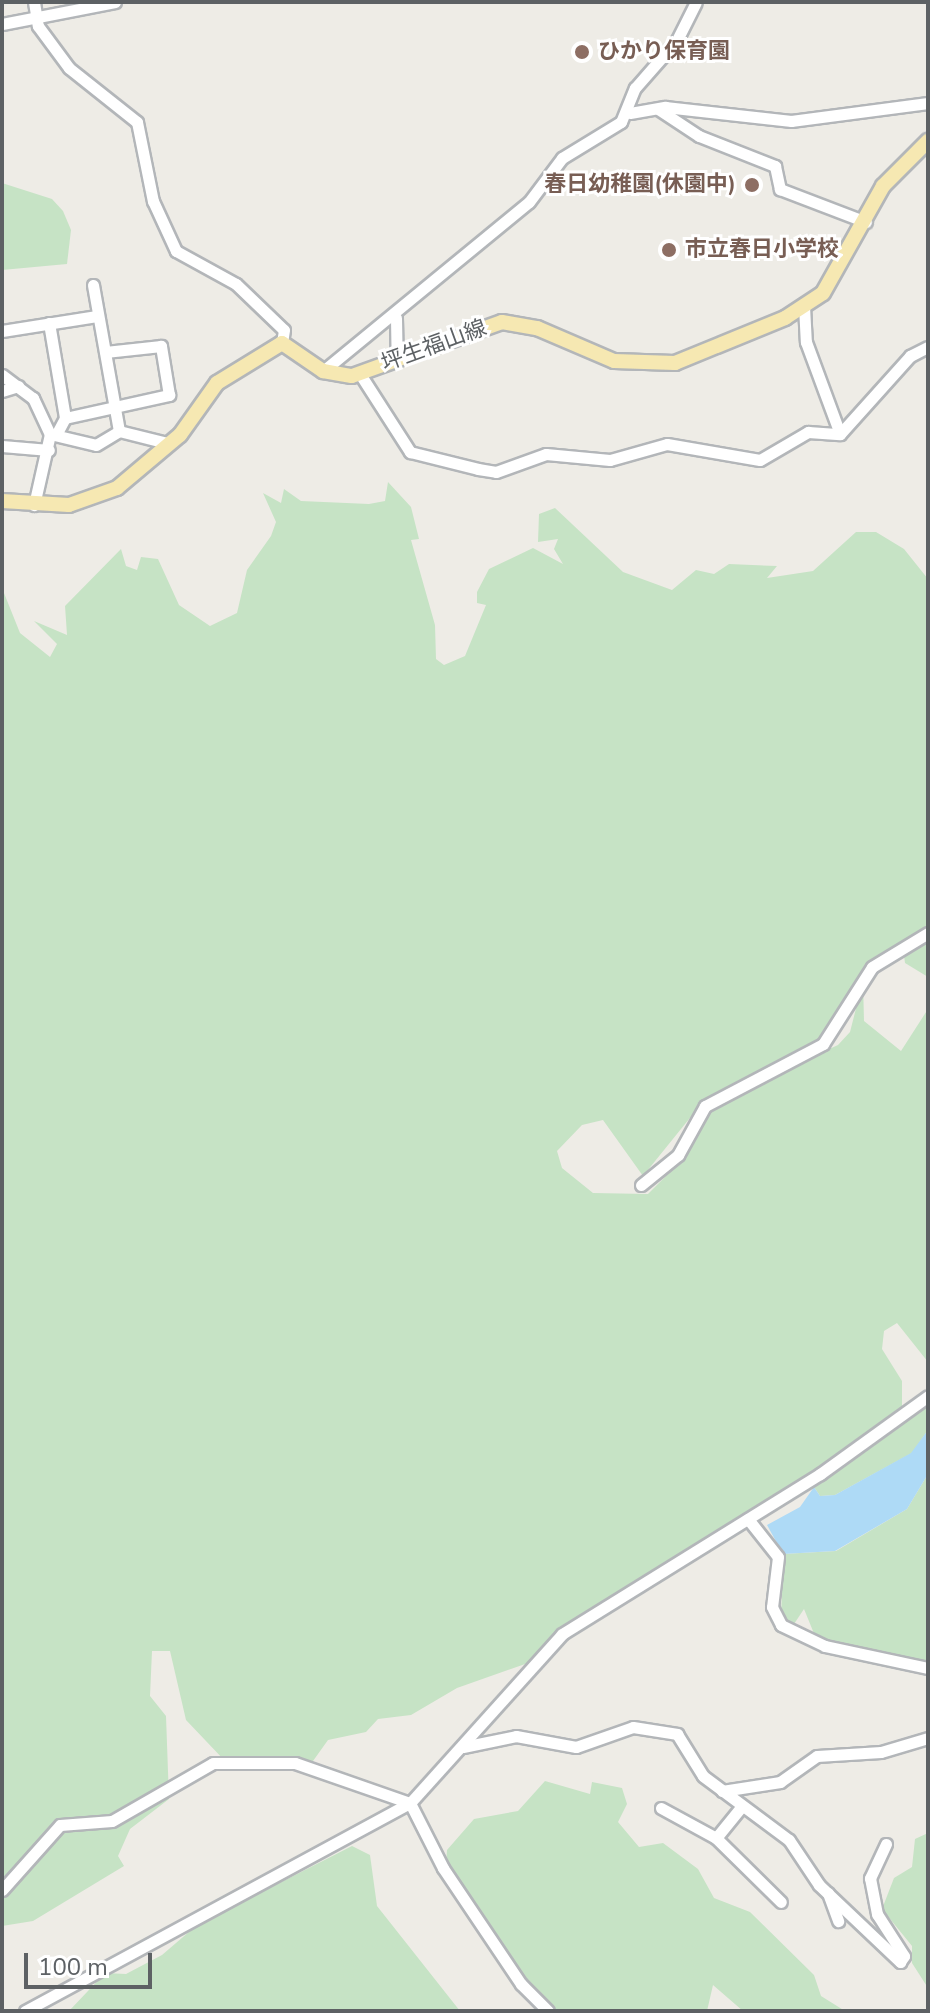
<!DOCTYPE html>
<meta charset="utf-8">
<style>
body{margin:0}
#map{position:relative;width:930px;height:2013px;overflow:hidden;background:#eeece6;font-family:"Nunito Sans","Noto Sans JP",sans-serif}
div>[style]{position:absolute}
.green>*{inset:0;background:#c6e3c5}
.water>*{inset:0;background:#aedaf6}
.roads{filter:drop-shadow(2px 0 #b3b6b9) drop-shadow(-2px 0 #b3b6b9) drop-shadow(0 2px #b3b6b9) drop-shadow(0 -2px #b3b6b9)}
.minor>*{height:11px;margin:-5.5px;padding:0 5.5px;transform-origin:5.5px;border-radius:5.5px;background:#fff}
.major>*{height:14px;margin:-7px;padding:0 7px;transform-origin:7px;border-radius:7px;background:#f6e8b2}
.dots>*{width:22px;height:22px;translate:-50% -50%;box-sizing:border-box;border:4px solid #fff;border-radius:50%}
span{translate:-50% -50%;white-space:nowrap;text-align:center;line-height:1.15;-webkit-text-stroke:6px #fff;paint-order:stroke}
.education-label{font-size:22px;color:#785e54;font-weight:700}
.left{translate:0 -50%;text-align:left}
.right{translate:-100% -50%;text-align:right}
.street-label{font-size:22px;color:#5d6164}
.frame{position:absolute;inset:0;border:4px solid #5d6164;pointer-events:none}
.scale{position:absolute;left:24px;top:1953px;width:128px;height:36px;box-sizing:border-box;border:4px solid #5d6164;border-top:0;padding-left:10px;font-size:24px;line-height:28px;white-space:nowrap;color:#5d6164;-webkit-text-stroke:6px #fff;paint-order:stroke}
</style>
<div id="map">
<div class="green">
<div style="clip-path:polygon(2px 183px,52px 199px,63px 211px,71px 230px,67px 264px,2px 270px)"></div>
<div style="clip-path:polygon(388px 482px,411px 507px,419px 539px,411px 540px,435px 625px,436px 659px,444px 665px,465px 656px,486px 605px,477px 603px,477px 592px,489px 569px,533px 548px,563px 564px,554px 549px,558px 539px,538px 542px,539px 514px,555px 508px,623px 572px,672px 590px,696px 570px,714px 574px,729px 564px,777px 566px,767px 578px,813px 571px,856px 532px,876px 532px,904px 549px,928px 579px,928px 929px,870px 964px,821px 1041px,702px 1103px,643px 1176px,603px 1120px,582px 1125px,557px 1151px,562px 1168px,593px 1193px,648px 1194px,684px 1158px,703px 1114px,721px 1099px,838px 1045px,850px 1032px,863px 981px,864px 1021px,901px 1051px,928px 1009px,928px 1362px,897px 1323px,884px 1331px,882px 1349px,902px 1381px,902px 1408px,818px 1471px,565px 1629px,528px 1663px,457px 1688px,411px 1715px,378px 1719px,366px 1732px,328px 1740px,313px 1761px,225px 1761px,186px 1720px,170px 1651px,152px 1651px,150px 1696px,166px 1716px,169px 1799px,130px 1829px,118px 1856px,124px 1866px,33px 1921px,2px 1926px,2px 588px,20px 633px,50px 657px,57px 644px,34px 621px,67px 635px,65px 606px,121px 549px,126px 566px,137px 570px,141px 557px,158px 559px,179px 605px,210px 626px,237px 613px,247px 570px,271px 536px,276px 522px,263px 493px,281px 503px,284px 489px,301px 501px,369px 504px,385px 501px)"></div>
<div style="clip-path:polygon(928px 938px,928px 977px,905px 963px,903px 948px)"></div>
<div style="clip-path:polygon(928px 1403px,928px 1430px,912px 1453px,835px 1495px,820px 1496px,814px 1487px)"></div>
<div style="clip-path:polygon(928px 1474px,928px 1665px,815px 1636px,804px 1609px,792px 1627px,781px 1620px,783px 1554px,836px 1551px,907px 1509px)"></div>
<div style="clip-path:polygon(545px 1781px,590px 1794px,592px 1782px,622px 1788px,627px 1804px,618px 1822px,639px 1847px,663px 1843px,698px 1869px,714px 1898px,750px 1912px,814px 1975px,821px 1996px,845px 2011px,743px 2011px,713px 1985px,707px 2011px,552px 2011px,522px 1981px,446px 1865px,447px 1850px,474px 1819px,518px 1811px)"></div>
<div style="clip-path:polygon(928px 1833px,928px 1988px,912px 1963px,912px 1946px,882px 1909px,894px 1878px,912px 1867px,915px 1839px)"></div>
<div style="clip-path:polygon(352px 1846px,370px 1855px,377px 1906px,460px 2011px,69px 2011px,105px 1973px,126px 1974px,162px 1955px,197px 1925px)"></div>
</div>
<div class="water">
<div style="clip-path:polygon(928px 1430px,928px 1474px,907px 1509px,835px 1551px,783px 1554px,767px 1525px,800px 1507px,814px 1487px,820px 1496px,835px 1495px,911px 1453px)"></div>
</div>
<div class="roads">
<div class="minor">
<div style="left:34px;top:2px;width:24px;rotate:81deg"></div>
<div style="left:38px;top:26px;width:52px;rotate:53.6deg"></div>
<div style="left:69px;top:68px;width:87px;rotate:38.5deg"></div>
<div style="left:137px;top:122px;width:81px;rotate:78.6deg"></div>
<div style="left:153px;top:201px;width:55px;rotate:65.3deg"></div>
<div style="left:176px;top:251px;width:68px;rotate:28.8deg"></div>
<div style="left:236px;top:284px;width:66px;rotate:43.8deg"></div>
<div style="left:284px;top:330px;width:13px;rotate:99deg"></div>
<div style="left:2px;top:24px;width:115px;rotate:-11deg"></div>
<div style="left:658px;top:109px;width:49px;rotate:33.4deg"></div>
<div style="left:699px;top:136px;width:82px;rotate:21.5deg"></div>
<div style="left:775px;top:166px;width:24px;rotate:78deg"></div>
<div style="left:780px;top:189px;width:92px;rotate:21deg"></div>
<div style="left:630px;top:113px;width:36px;rotate:-10deg"></div>
<div style="left:665px;top:107px;width:127px;rotate:6.3deg"></div>
<div style="left:791px;top:121px;width:138px;rotate:-7.5deg"></div>
<div style="left:93px;top:285px;width:148px;rotate:79.9deg"></div>
<div style="left:804px;top:306px;width:36px;rotate:87deg"></div>
<div style="left:806px;top:342px;width:98px;rotate:69.7deg"></div>
<div style="left:396px;top:318px;width:39px;rotate:89deg"></div>
<div style="left:49px;top:323px;width:96px;rotate:80.4deg"></div>
<div style="left:65px;top:418px;width:17px;rotate:118deg"></div>
<div style="left:2px;top:331px;width:96px;rotate:-9deg"></div>
<div style="left:323px;top:371px;width:266px;rotate:-39.4deg"></div>
<div style="left:529px;top:202px;width:55px;rotate:-53.1deg"></div>
<div style="left:562px;top:158px;width:69px;rotate:-31.4deg"></div>
<div style="left:621px;top:122px;width:37px;rotate:-68deg"></div>
<div style="left:635px;top:88px;width:64px;rotate:-48.8deg"></div>
<div style="left:677px;top:40px;width:42px;rotate:-63.4deg"></div>
<div style="left:360px;top:374px;width:93px;rotate:57.3deg"></div>
<div style="left:410px;top:452px;width:70px;rotate:14deg"></div>
<div style="left:478px;top:469px;width:18px;rotate:9deg"></div>
<div style="left:496px;top:472px;width:53px;rotate:-19.8deg"></div>
<div style="left:546px;top:454px;width:64px;rotate:5.4deg"></div>
<div style="left:610px;top:460px;width:59px;rotate:-15.7deg"></div>
<div style="left:667px;top:444px;width:94px;rotate:9.8deg"></div>
<div style="left:760px;top:460px;width:56px;rotate:-30.3deg"></div>
<div style="left:808px;top:432px;width:32px;rotate:4deg"></div>
<div style="left:840px;top:434px;width:105px;rotate:-48.1deg"></div>
<div style="left:910px;top:356px;width:20px;rotate:-27deg"></div>
<div style="left:2px;top:375px;width:39px;rotate:37deg"></div>
<div style="left:33px;top:398px;width:40px;rotate:65deg"></div>
<div style="left:50px;top:434px;width:73px;rotate:102.7deg"></div>
<div style="left:2px;top:391px;width:17px;rotate:-17deg"></div>
<div style="left:65px;top:418px;width:107px;rotate:-12.5deg"></div>
<div style="left:169px;top:395px;width:50px;rotate:-99.3deg"></div>
<div style="left:161px;top:346px;width:56px;rotate:173.9deg"></div>
<div style="left:50px;top:434px;width:47px;rotate:13.4deg"></div>
<div style="left:96px;top:445px;width:27px;rotate:-31deg"></div>
<div style="left:119px;top:431px;width:49px;rotate:14deg"></div>
<div style="left:2px;top:446px;width:47px;rotate:4.9deg"></div>
<div style="left:641px;top:1185px;width:48px;rotate:-39deg"></div>
<div style="left:678px;top:1155px;width:56px;rotate:-61.1deg"></div>
<div style="left:705px;top:1106px;width:133px;rotate:-27.7deg"></div>
<div style="left:823px;top:1044px;width:91px;rotate:-57.5deg"></div>
<div style="left:872px;top:967px;width:66px;rotate:-31.3deg"></div>
<div style="left:748px;top:1519px;width:48px;rotate:51.7deg"></div>
<div style="left:778px;top:1557px;width:50px;rotate:96.8deg"></div>
<div style="left:772px;top:1607px;width:20px;rotate:63deg"></div>
<div style="left:781px;top:1625px;width:49px;rotate:25.5deg"></div>
<div style="left:825px;top:1646px;width:105px;rotate:12.1deg"></div>
<div style="left:463px;top:1747px;width:54px;rotate:-11.7deg"></div>
<div style="left:516px;top:1736px;width:61px;rotate:10.4deg"></div>
<div style="left:576px;top:1747px;width:60px;rotate:-19.3deg"></div>
<div style="left:633px;top:1727px;width:45px;rotate:9deg"></div>
<div style="left:677px;top:1734px;width:49px;rotate:58.2deg"></div>
<div style="left:703px;top:1776px;width:107px;rotate:36.7deg"></div>
<div style="left:789px;top:1840px;width:54px;rotate:56.3deg"></div>
<div style="left:819px;top:1885px;width:112px;rotate:43.5deg"></div>
<div style="left:722px;top:1791px;width:59px;rotate:-8.8deg"></div>
<div style="left:780px;top:1782px;width:45px;rotate:-35.1deg"></div>
<div style="left:817px;top:1756px;width:64px;rotate:-3.6deg"></div>
<div style="left:881px;top:1752px;width:49px;rotate:-16.6deg"></div>
<div style="left:661px;top:1808px;width:63px;rotate:28.6deg"></div>
<div style="left:716px;top:1838px;width:40px;rotate:-51deg"></div>
<div style="left:716px;top:1838px;width:91px;rotate:44.6deg"></div>
<div style="left:886px;top:1844px;width:38px;rotate:115deg"></div>
<div style="left:870px;top:1878px;width:37px;rotate:79deg"></div>
<div style="left:877px;top:1914px;width:50px;rotate:57.3deg"></div>
<div style="left:904px;top:1956px;width:7px;rotate:124deg"></div>
<div style="left:2px;top:1890px;width:87px;rotate:-48.3deg"></div>
<div style="left:60px;top:1825px;width:52px;rotate:-4.4deg"></div>
<div style="left:112px;top:1821px;width:116px;rotate:-29.9deg"></div>
<div style="left:213px;top:1763px;width:82px"></div>
<div style="left:295px;top:1763px;width:122px;rotate:19.2deg"></div>
<div style="left:410px;top:1803px;width:73px;rotate:63.1deg"></div>
<div style="left:443px;top:1868px;width:140px;rotate:56.1deg"></div>
<div style="left:521px;top:1984px;width:38px;rotate:45deg"></div>
<div style="left:828px;top:1893px;width:30px;rotate:70deg"></div>
<div style="left:25px;top:2011px;width:438px;rotate:-28.4deg"></div>
<div style="left:410px;top:1803px;width:227px;rotate:-48deg"></div>
<div style="left:562px;top:1634px;width:304px;rotate:-31.8deg"></div>
<div style="left:820px;top:1474px;width:133px;rotate:-35.8deg"></div>
</div>
<div class="major">
<div style="left:2px;top:501px;width:67px;rotate:3.4deg"></div>
<div style="left:69px;top:505px;width:51px;rotate:-19.5deg"></div>
<div style="left:117px;top:488px;width:82px;rotate:-40.1deg"></div>
<div style="left:180px;top:435px;width:64px;rotate:-54.6deg"></div>
<div style="left:217px;top:383px;width:76px;rotate:-31.6deg"></div>
<div style="left:282px;top:343px;width:50px;rotate:34.3deg"></div>
<div style="left:323px;top:371px;width:29px;rotate:10deg"></div>
<div style="left:352px;top:376px;width:159px;rotate:-19.8deg"></div>
<div style="left:502px;top:322px;width:36px;rotate:10deg"></div>
<div style="left:537px;top:328px;width:84px;rotate:23.2deg"></div>
<div style="left:614px;top:361px;width:61px;rotate:1.9deg"></div>
<div style="left:675px;top:363px;width:119px;rotate:-22.2deg"></div>
<div style="left:785px;top:318px;width:45px;rotate:-33.3deg"></div>
<div style="left:823px;top:293px;width:123px;rotate:-60.7deg"></div>
<div style="left:883px;top:186px;width:64px;rotate:-45deg"></div>
</div>
</div>
<div class="dots">
<div style="left:582px;top:52px;background:#8d6e63"></div>
<div style="left:752px;top:185px;background:#8d6e63"></div>
<div style="left:669px;top:250px;background:#8d6e63"></div>
</div>
<div class="education-label">
<span class="left" style="left:598px;top:52px">ひかり保育園</span>
<span class="right" style="left:736px;top:185px">春日幼稚園(休園中)</span>
<span class="left" style="left:685px;top:250px">市立春日小学校</span>
</div>
<div class="street-label">
<span style="left:434px;top:346px;rotate:-20deg">坪生福山線</span>
</div>
<div class="frame"></div>
<div class="scale">100 m</div>
</div>
